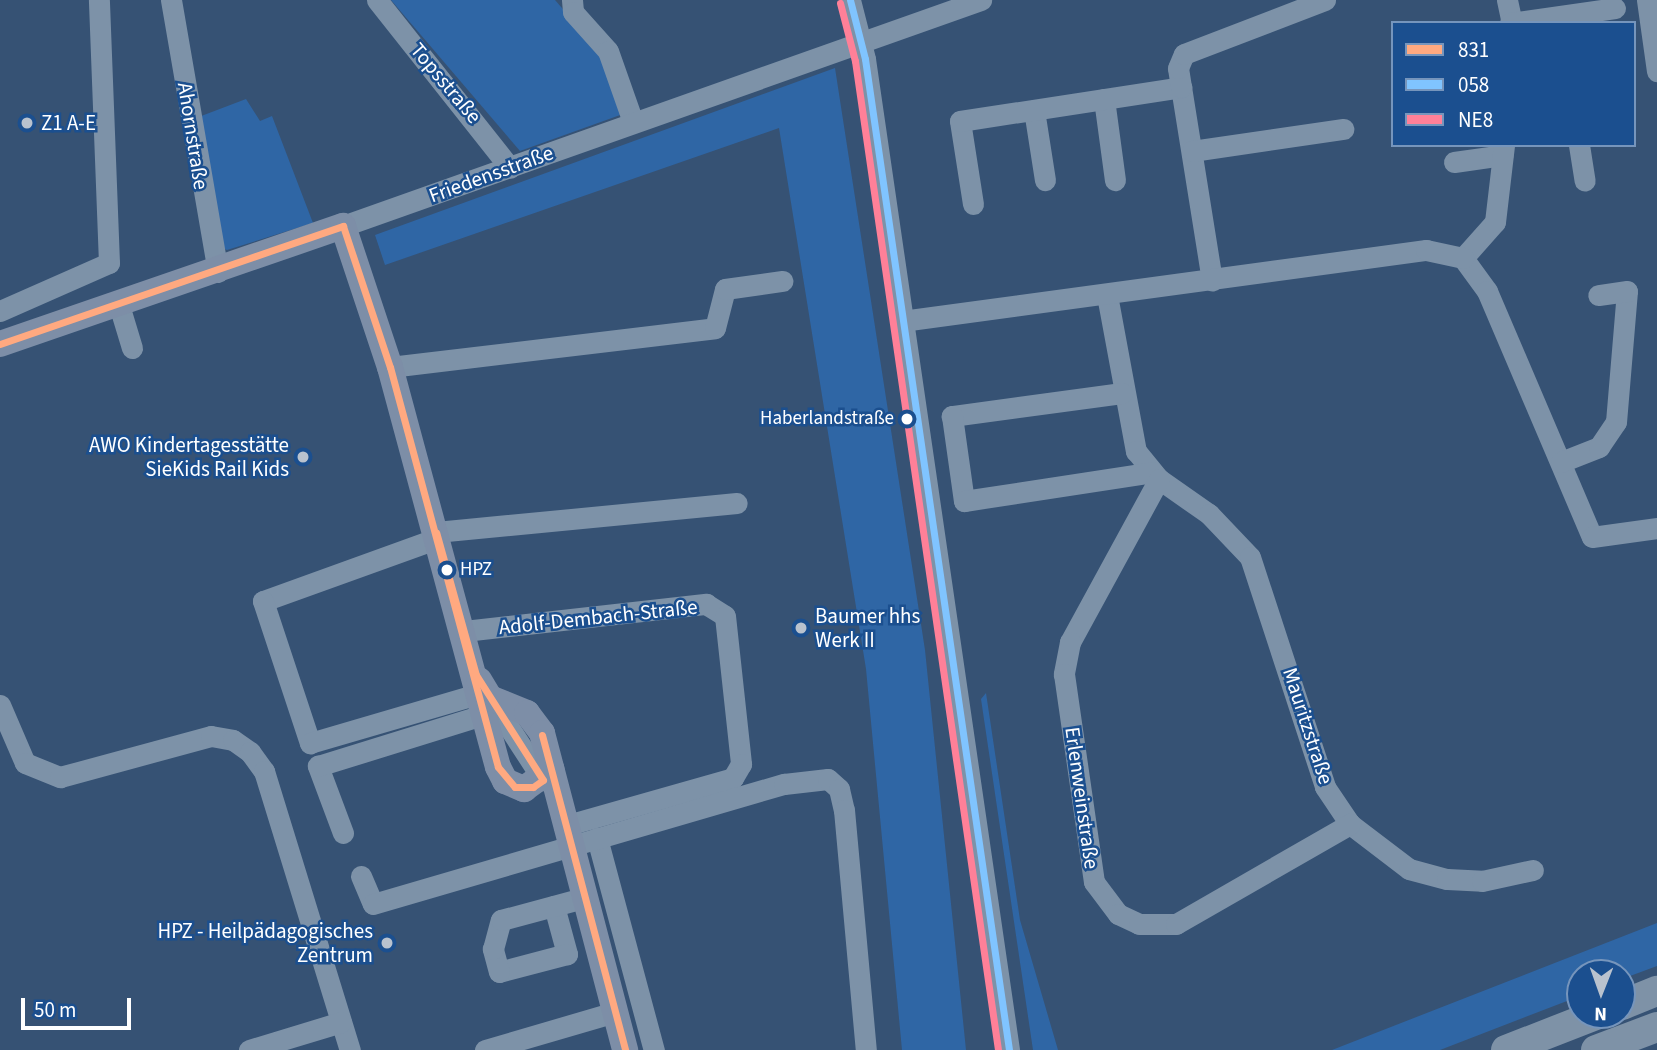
<!DOCTYPE html>
<meta charset="utf-8">
<style>
body{margin:0}
#map{position:relative;width:1657px;height:1050px;overflow:hidden;background:#365274;font-family:"Source Sans 3",sans-serif}
div>[style]{position:absolute}
.green>*{inset:0;background:#2f66a5}
.minor>*{height:21px;margin:-10.5px;padding:0 10.5px;transform-origin:10.5px;border-radius:10.5px;background:#7d92a8}
.major>*{height:26px;margin:-13px;padding:0 13px;transform-origin:13px;border-radius:13px;background:#7d8ea7}
.highway>*{height:30px;margin:-15px;padding:0 15px;transform-origin:15px;border-radius:15px;background:#7e92a7}
.bus-1>*{height:7px;margin:-3.5px;padding:0 3.5px;transform-origin:3.5px;border-radius:3.5px;background:#ffa980}
.bus-2>*{height:7px;margin:-3.5px;padding:0 3.5px;transform-origin:3.5px;border-radius:3.5px;background:#80c4ff}
.bus-3>*{height:7px;margin:-3.5px;padding:0 3.5px;transform-origin:3.5px;border-radius:3.5px;background:#ff8098}
.dots>*{width:19px;height:19px;translate:-50% -50%;box-sizing:border-box;border:4px solid #1b4f8f;border-radius:50%}
span{translate:-50% -50%;white-space:nowrap;text-align:center;line-height:1.15;-webkit-text-stroke:5px #1b4f8f;paint-order:stroke}
.bus-label{font-size:19px;color:#fff}
.right{translate:-100% -50%;text-align:right}
.left{translate:0 -50%;text-align:left}
.street-label{font-size:21px;color:#fff}
.poi-label{font-size:21px;color:#fff}
.legend{position:absolute;left:1391px;top:21px;width:245px;height:126px;box-sizing:border-box;background:#1b4f8f;border:2px solid #7695bc;margin:0;padding:9px 12px;list-style:none;font-size:21px;color:#fff}
.legend li{display:flex;align-items:center;gap:14px;height:35px}
.legend b{width:35px;border:2px solid #7695bc}
.north{position:absolute;left:1566px;top:959px;width:70px;height:70px;box-sizing:border-box;background:#1b4f8f;border:2px solid #7695bc;border-radius:50%;rotate:181deg;font-size:19px;font-weight:700;line-height:28px;text-align:center;color:#fff}
.north::after{content:'';display:block;margin:auto;width:24px;height:32px;background:#b9c2ce;clip-path:polygon(50% 0,100% 100%,50% 72%,0 100%)}
.scale{position:absolute;left:21px;top:998px;width:110px;height:32px;box-sizing:border-box;border:4px solid #fff;border-top:0;padding-left:9px;font-size:21px;line-height:24px;white-space:nowrap;color:#fff;-webkit-text-stroke:5px #1b4f8f;paint-order:stroke}
</style>
<div id="map">
<div class="green">
<div style="clip-path:polygon(391px 0,555px 0,601px 53px,623px 114px,520px 151px)"></div>
<div style="clip-path:polygon(835px 68px,925px 650px,966px 1050px,902px 1050px,866px 669px,779px 128px,385px 265px,375px 235px)"></div>
<div style="clip-path:polygon(246px 99px,260px 121px,272px 116px,313px 223px,227px 250px,218px 246px,196px 118px)"></div>
<div style="clip-path:polygon(986px 693px,1020px 920px,1058px 1050px,1033px 1050px,981px 699px)"></div>
<div style="clip-path:polygon(1657px 923px,1657px 966px,1622px 979px,1622px 973px,1580px 973px,1580px 996px,1440px 1050px,1332px 1050px)"></div>
</div>
<div class="minor">
<div style="left:171px;top:0;width:276px;rotate:80.2deg"></div>
<div style="left:377px;top:0;width:214px;rotate:51.6deg"></div>
<div style="left:572px;top:0;width:12px;rotate:85deg"></div>
<div style="left:573px;top:12px;width:52px;rotate:48.1deg"></div>
<div style="left:608px;top:51px;width:75px;rotate:70.6deg"></div>
<div style="left:850px;top:0;width:61px;rotate:75.7deg"></div>
<div style="left:865px;top:59px;width:1001px;rotate:81.73deg"></div>
<div style="left:1507px;top:0;width:24px;rotate:78deg"></div>
<div style="left:1647px;top:0;width:72px;rotate:82deg"></div>
<div style="left:1510px;top:23px;width:106px;rotate:-8.1deg"></div>
<div style="left:1181px;top:87px;width:196px;rotate:80.9deg"></div>
<div style="left:1104px;top:99px;width:82px;rotate:82.3deg"></div>
<div style="left:1034px;top:110px;width:71px;rotate:81.1deg"></div>
<div style="left:1579px;top:145px;width:36px;rotate:81deg"></div>
<div style="left:1192px;top:151px;width:153px;rotate:-8.3deg"></div>
<div style="left:1454px;top:162px;width:49px;rotate:-8.1deg"></div>
<div style="left:973px;top:204px;width:84px;rotate:-98.9deg"></div>
<div style="left:960px;top:121px;width:224px;rotate:-8.7deg"></div>
<div style="left:1181px;top:87px;width:19px;rotate:-99deg"></div>
<div style="left:1178px;top:68px;width:15px;rotate:-67deg"></div>
<div style="left:1184px;top:54px;width:151px;rotate:-21deg"></div>
<div style="left:343px;top:226px;width:677px;rotate:-19.51deg"></div>
<div style="left:1463px;top:258px;width:41px;rotate:54deg"></div>
<div style="left:1487px;top:291px;width:267px;rotate:66.9deg"></div>
<div style="left:1592px;top:537px;width:66px;rotate:-7.9deg"></div>
<div style="left:1463px;top:258px;width:48px;rotate:-48.4deg"></div>
<div style="left:1495px;top:222px;width:78px;rotate:-83.3deg"></div>
<div style="left:1107px;top:295px;width:159px;rotate:79.5deg"></div>
<div style="left:1136px;top:451px;width:36px;rotate:51deg"></div>
<div style="left:1159px;top:479px;width:61px;rotate:35deg"></div>
<div style="left:1209px;top:514px;width:59px;rotate:46.4deg"></div>
<div style="left:1250px;top:557px;width:242px;rotate:71.9deg"></div>
<div style="left:1325px;top:787px;width:45px;rotate:56deg"></div>
<div style="left:1350px;top:824px;width:74px;rotate:37.3deg"></div>
<div style="left:1409px;top:869px;width:39px;rotate:15deg"></div>
<div style="left:1447px;top:879px;width:35px;rotate:3deg"></div>
<div style="left:1482px;top:881px;width:52px;rotate:-12.2deg"></div>
<div style="left:119px;top:305px;width:45px;rotate:73.2deg"></div>
<div style="left:0;top:311px;width:119px;rotate:-23.8deg"></div>
<div style="left:109px;top:263px;width:263px;rotate:-92.2deg"></div>
<div style="left:902px;top:321px;width:529px;rotate:-7.72deg"></div>
<div style="left:1426px;top:250px;width:38px;rotate:12deg"></div>
<div style="left:390px;top:367px;width:327px;rotate:-6.8deg"></div>
<div style="left:715px;top:328px;width:40px;rotate:-75.6deg"></div>
<div style="left:725px;top:289px;width:58px;rotate:-8deg"></div>
<div style="left:1122px;top:393px;width:172px;rotate:172.3deg"></div>
<div style="left:952px;top:416px;width:86px;rotate:82deg"></div>
<div style="left:964px;top:501px;width:191px;rotate:-8.7deg"></div>
<div style="left:1561px;top:462px;width:41px;rotate:-21.5deg"></div>
<div style="left:1599px;top:447px;width:30px;rotate:-56deg"></div>
<div style="left:1616px;top:422px;width:131px;rotate:-85.2deg"></div>
<div style="left:1627px;top:291px;width:29px;rotate:172deg"></div>
<div style="left:1159px;top:479px;width:186px;rotate:118.6deg"></div>
<div style="left:1070px;top:642px;width:33px;rotate:101deg"></div>
<div style="left:1064px;top:674px;width:210px;rotate:81.8deg"></div>
<div style="left:1094px;top:882px;width:40px;rotate:53deg"></div>
<div style="left:1118px;top:914px;width:23px;rotate:25deg"></div>
<div style="left:1139px;top:924px;width:37px"></div>
<div style="left:1176px;top:924px;width:201px;rotate:-29.9deg"></div>
<div style="left:436px;top:532px;width:302px;rotate:-5.5deg"></div>
<div style="left:438px;top:538px;width:186px;rotate:160.2deg"></div>
<div style="left:263px;top:601px;width:150px;rotate:71.7deg"></div>
<div style="left:310px;top:743px;width:175px;rotate:-16.3deg"></div>
<div style="left:464px;top:631px;width:244px;rotate:-6.4deg"></div>
<div style="left:706px;top:604px;width:22px;rotate:32deg"></div>
<div style="left:725px;top:616px;width:149px;rotate:83.8deg"></div>
<div style="left:741px;top:764px;width:16px;rotate:120deg"></div>
<div style="left:733px;top:778px;width:176px;rotate:164.1deg"></div>
<div style="left:490px;top:698px;width:98px;rotate:57.1deg"></div>
<div style="left:0;top:705px;width:63px;rotate:66.7deg"></div>
<div style="left:25px;top:763px;width:38px;rotate:22deg"></div>
<div style="left:60px;top:777px;width:156px;rotate:-15.2deg"></div>
<div style="left:211px;top:736px;width:22px;rotate:10deg"></div>
<div style="left:233px;top:740px;width:21px;rotate:35deg"></div>
<div style="left:250px;top:752px;width:24px;rotate:54deg"></div>
<div style="left:264px;top:771px;width:292px;rotate:72.9deg"></div>
<div style="left:343px;top:833px;width:72px;rotate:-110.5deg"></div>
<div style="left:318px;top:766px;width:173px;rotate:-17.2deg"></div>
<div style="left:597px;top:838px;width:220px;rotate:75deg"></div>
<div style="left:361px;top:876px;width:30px;rotate:67deg"></div>
<div style="left:373px;top:904px;width:428px;rotate:-16.3deg"></div>
<div style="left:784px;top:784px;width:44px;rotate:-6.5deg"></div>
<div style="left:828px;top:779px;width:15px;rotate:42deg"></div>
<div style="left:839px;top:789px;width:22px;rotate:77deg"></div>
<div style="left:844px;top:810px;width:241px;rotate:84.8deg"></div>
<div style="left:554px;top:906px;width:50px;rotate:74.8deg"></div>
<div style="left:567px;top:954px;width:70px;rotate:165.2deg"></div>
<div style="left:499px;top:972px;width:24px;rotate:-105deg"></div>
<div style="left:493px;top:949px;width:30px;rotate:-75deg"></div>
<div style="left:501px;top:920px;width:85px;rotate:-15deg"></div>
<div style="left:249px;top:1050px;width:96px;rotate:-16.9deg"></div>
<div style="left:485px;top:1050px;width:135px;rotate:-16.3deg"></div>
</div>
<div class="major">
<div style="left:0;top:344px;width:363px;rotate:-19deg"></div>
<div style="left:343px;top:226px;width:149px;rotate:71.6deg"></div>
<div style="left:390px;top:367px;width:414px;rotate:74.9deg"></div>
<div style="left:498px;top:767px;width:16px;rotate:63deg"></div>
<div style="left:505px;top:781px;width:21px;rotate:23deg"></div>
<div style="left:524px;top:789px;width:34px;rotate:-36deg"></div>
<div style="left:479px;top:680px;width:21px;rotate:59deg"></div>
<div style="left:490px;top:698px;width:40px;rotate:22deg"></div>
<div style="left:527px;top:713px;width:25px;rotate:53deg"></div>
<div style="left:542px;top:733px;width:328px;rotate:75.3deg"></div>
</div>
<div class="highway">
<div style="left:1622px;top:1005px;width:38px;rotate:-22deg"></div>
<div style="left:1506px;top:1050px;width:97px;rotate:-21.3deg"></div>
<div style="left:1596px;top:1050px;width:65px;rotate:-20.7deg"></div>
</div>
<div class="bus-1">
<div style="left:343px;top:226px;width:149px;rotate:71.6deg"></div>
<div style="left:390px;top:367px;width:414px;rotate:74.9deg"></div>
<div style="left:498px;top:767px;width:26px;rotate:50deg"></div>
<div style="left:515px;top:787px;width:18px"></div>
<div style="left:533px;top:787px;width:12px;rotate:-35deg"></div>
<div style="left:543px;top:780px;width:125px;rotate:-122.5deg"></div>
<div style="left:476px;top:675px;width:148px;rotate:-105.6deg"></div>
<div style="left:0;top:344px;width:363px;rotate:-19deg"></div>
<div style="left:542px;top:735px;width:326px;rotate:75.2deg"></div>
</div>
<div class="bus-2">
<div style="left:850px;top:0;width:61px;rotate:75.7deg"></div>
<div style="left:865px;top:59px;width:1001px;rotate:81.73deg"></div>
</div>
<div class="bus-3">
<div style="left:840px;top:3px;width:60px;rotate:75.5deg"></div>
<div style="left:855px;top:61px;width:999px;rotate:81.77deg"></div>
</div>
<div class="dots">
<div style="left:27px;top:123px;background:#b9c2ce"></div>
<div style="left:907px;top:419px;background:#fff"></div>
<div style="left:303px;top:457px;background:#b9c2ce"></div>
<div style="left:447px;top:570px;background:#fff"></div>
<div style="left:801px;top:628px;background:#b9c2ce"></div>
<div style="left:387px;top:943px;background:#b9c2ce"></div>
</div>
<div class="bus-label">
<span class="right" style="left:894px;top:419px">Haberlandstraße</span>
<span class="left" style="left:460px;top:570px">HPZ</span>
</div>
<div class="street-label">
<span style="left:446px;top:83px;rotate:50deg">Topsstraße</span>
<span style="left:193px;top:136px;rotate:81deg">Ahornstraße</span>
<span style="left:491px;top:174px;rotate:-20deg">Friedensstraße</span>
<span style="left:598px;top:617px;rotate:-6deg">Adolf-Dembach-Straße</span>
<span style="left:1308px;top:726px;rotate:72deg">Mauritzstraße</span>
<span style="left:1082px;top:798px;rotate:82deg">Erlenweinstraße</span>
</div>
<div class="poi-label">
<span class="left" style="left:41px;top:123px">Z1 A-E</span>
<span class="right" style="left:289px;top:457px">AWO Kindertagesstätte<br>SieKids Rail Kids</span>
<span class="left" style="left:815px;top:628px">Baumer hhs<br>Werk II</span>
<span class="right" style="left:373px;top:943px">HPZ - Heilpädagogisches<br>Zentrum</span>
</div>
<ul class="legend">
<li><b style="height:9px;background:#ffa980"></b>831</li>
<li><b style="height:9px;background:#80c4ff"></b>058</li>
<li><b style="height:9px;background:#ff8098"></b>NE8</li>
</ul>
<div class="north">N</div>
<div class="scale">50 m</div>
</div>
